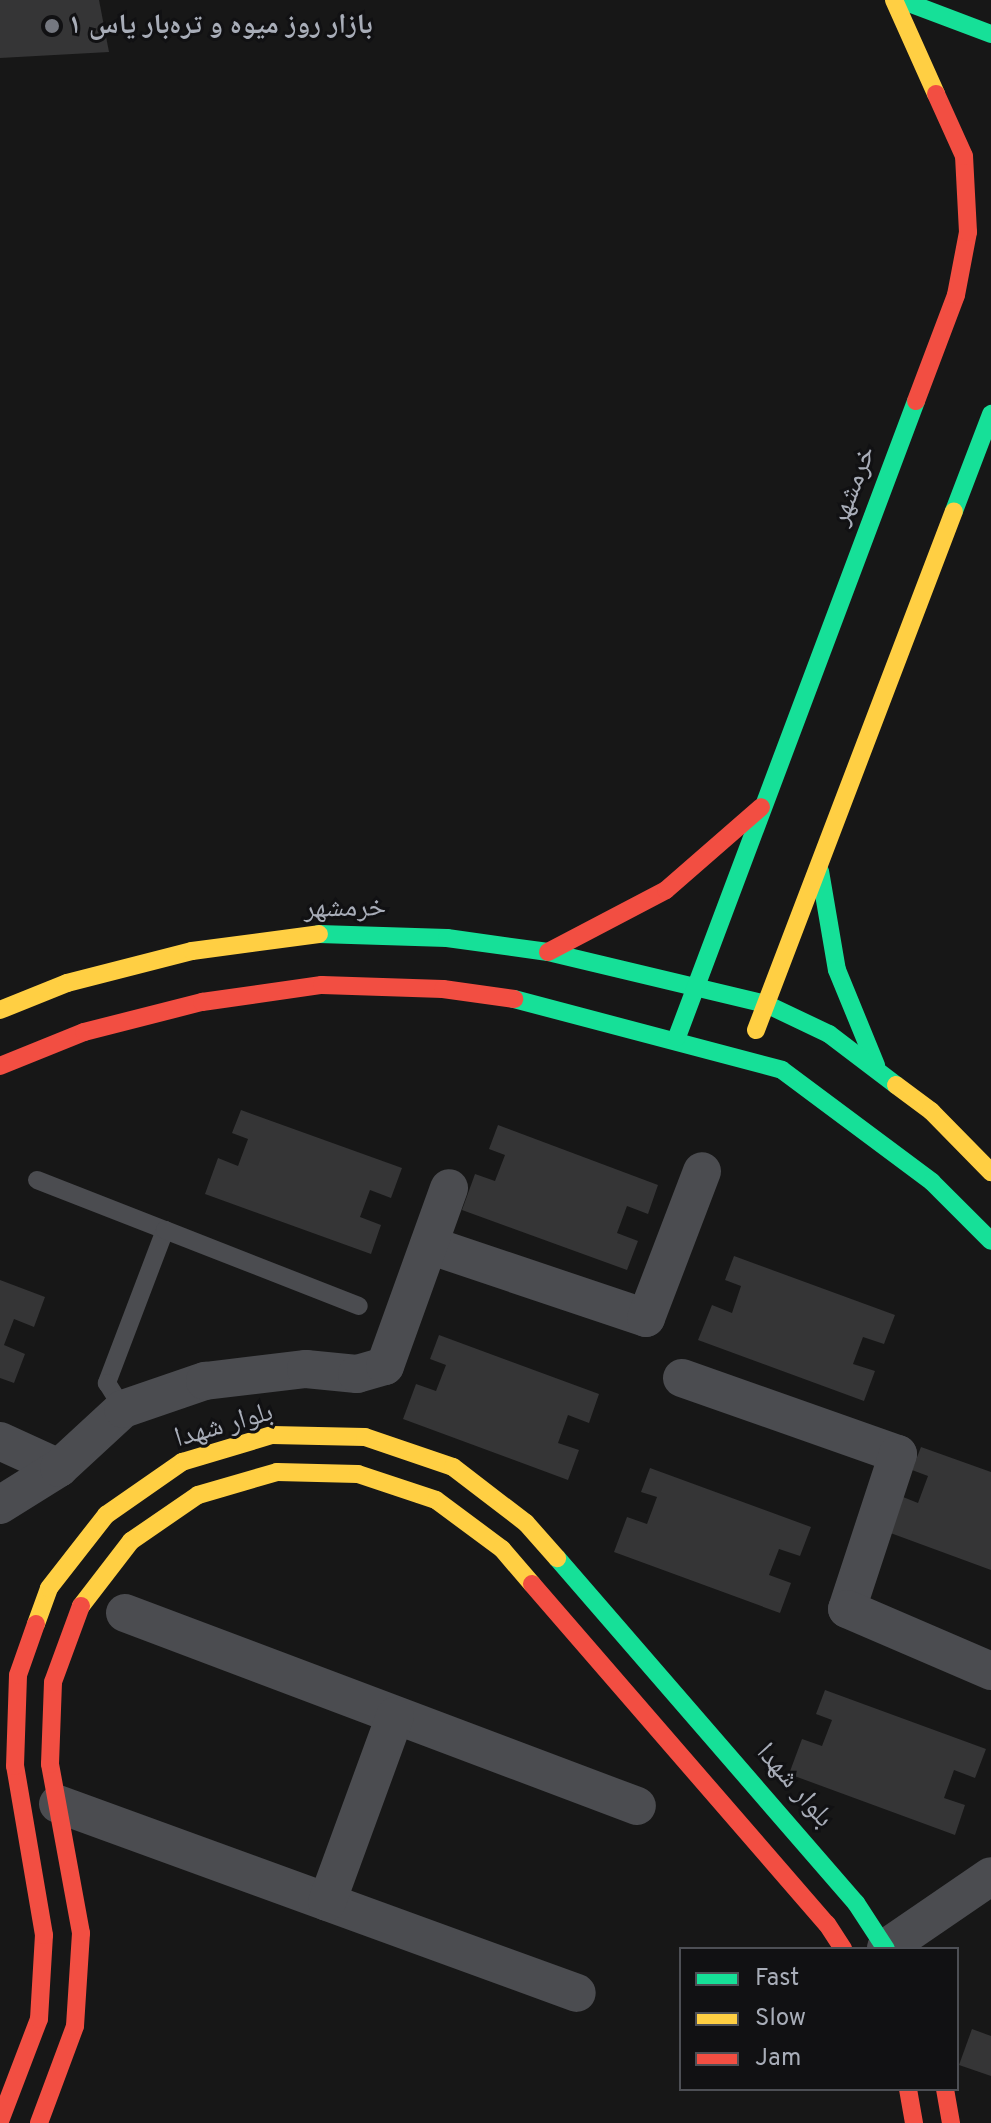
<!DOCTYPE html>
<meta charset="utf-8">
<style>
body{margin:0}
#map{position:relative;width:991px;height:2123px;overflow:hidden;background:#171717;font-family:Overpass,"Noto Naskh Arabic",sans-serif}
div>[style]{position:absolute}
.building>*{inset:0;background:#353536}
.lane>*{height:18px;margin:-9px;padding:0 9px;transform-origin:9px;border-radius:9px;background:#4b4c50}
.street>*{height:38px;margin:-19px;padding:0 19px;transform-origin:19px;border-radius:19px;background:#4b4c50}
.fast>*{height:18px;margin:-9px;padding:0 9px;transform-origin:9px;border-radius:9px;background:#16e098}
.slow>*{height:18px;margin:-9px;padding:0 9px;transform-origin:9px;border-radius:9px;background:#ffcf43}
.jam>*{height:18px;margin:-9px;padding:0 9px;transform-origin:9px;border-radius:9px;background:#f24e42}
.dots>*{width:22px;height:22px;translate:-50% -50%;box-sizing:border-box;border:4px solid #111113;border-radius:50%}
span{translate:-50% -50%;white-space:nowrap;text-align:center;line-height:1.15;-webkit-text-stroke:6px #111113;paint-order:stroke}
.poi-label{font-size:28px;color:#a8adb8;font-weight:700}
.left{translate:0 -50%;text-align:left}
.street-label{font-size:28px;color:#a8adb8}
.legend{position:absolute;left:679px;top:1947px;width:280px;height:144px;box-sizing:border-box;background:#111113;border:2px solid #4d4f55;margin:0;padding:10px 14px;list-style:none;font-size:24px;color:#a8adb8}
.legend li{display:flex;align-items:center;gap:16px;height:40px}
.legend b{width:40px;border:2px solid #4d4f55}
</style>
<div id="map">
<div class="building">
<div style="clip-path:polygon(0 0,99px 0,109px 52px,0 58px)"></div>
<div style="clip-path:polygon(241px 1110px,402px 1168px,391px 1198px,370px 1190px,360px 1217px,381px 1225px,371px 1254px,205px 1194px,218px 1158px,238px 1166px,248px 1139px,232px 1133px)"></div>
<div style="clip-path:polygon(498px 1125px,658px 1185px,648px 1214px,627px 1206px,617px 1233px,638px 1241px,627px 1270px,462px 1210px,475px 1174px,495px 1181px,505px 1155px,489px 1149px)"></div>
<div style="clip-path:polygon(734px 1256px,895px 1315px,884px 1344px,863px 1337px,853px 1364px,875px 1371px,864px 1401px,698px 1340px,712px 1305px,732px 1313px,741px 1286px,725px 1280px)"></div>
<div style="clip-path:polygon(0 1280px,45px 1297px,34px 1327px,14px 1319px,4px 1345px,25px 1354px,14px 1383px,0 1378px)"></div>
<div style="clip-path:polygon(439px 1335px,599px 1394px,589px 1423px,568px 1415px,558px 1443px,579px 1450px,568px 1480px,403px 1419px,416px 1384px,436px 1391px,446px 1365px,430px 1359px)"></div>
<div style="clip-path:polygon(921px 1447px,991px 1472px,991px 1570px,885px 1531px,898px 1495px,918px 1503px,928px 1476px,912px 1470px)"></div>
<div style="clip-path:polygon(650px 1468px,811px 1527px,800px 1556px,779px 1549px,769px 1575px,791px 1583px,780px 1613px,614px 1552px,627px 1517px,647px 1524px,657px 1497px,641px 1492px)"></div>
<div style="clip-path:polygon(825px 1690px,986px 1749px,975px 1778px,954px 1770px,944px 1798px,965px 1805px,955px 1835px,789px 1774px,802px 1739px,822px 1746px,832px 1720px,816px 1714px)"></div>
<div style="clip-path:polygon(972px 2029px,991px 2036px,991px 2076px,959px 2065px)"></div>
</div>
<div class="lane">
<div style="left:37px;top:1180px;width:137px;rotate:21.3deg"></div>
<div style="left:165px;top:1230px;width:164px;rotate:110.8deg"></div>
<div style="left:107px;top:1383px;width:31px;rotate:58deg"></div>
<div style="left:165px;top:1230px;width:208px;rotate:21.4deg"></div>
</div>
<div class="street">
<div style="left:429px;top:1245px;width:229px;rotate:18.6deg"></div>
<div style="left:646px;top:1318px;width:157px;rotate:-69.1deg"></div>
<div style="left:682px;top:1378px;width:229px;rotate:19.4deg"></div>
<div style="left:898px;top:1454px;width:163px;rotate:108.2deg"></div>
<div style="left:847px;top:1609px;width:157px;rotate:23.3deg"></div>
<div style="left:0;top:1441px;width:65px;rotate:24.6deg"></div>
<div style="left:0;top:1505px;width:70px;rotate:-32.1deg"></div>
<div style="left:59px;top:1468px;width:87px;rotate:-42.7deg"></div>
<div style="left:123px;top:1409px;width:87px;rotate:-18.9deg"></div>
<div style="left:205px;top:1381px;width:102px;rotate:-6.8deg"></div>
<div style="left:306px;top:1369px;width:51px;rotate:5.6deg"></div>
<div style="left:357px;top:1374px;width:29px;rotate:-16deg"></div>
<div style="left:385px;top:1366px;width:189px;rotate:-70.2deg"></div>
<div style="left:125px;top:1613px;width:547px;rotate:20.65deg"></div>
<div style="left:58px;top:1804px;width:552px;rotate:20.01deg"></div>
<div style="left:327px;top:1902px;width:198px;rotate:-69.9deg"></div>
<div style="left:886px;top:1948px;width:127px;rotate:-34.4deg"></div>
</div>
<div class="fast">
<div style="left:901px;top:0;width:96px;rotate:20.7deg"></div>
<div style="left:954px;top:511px;width:104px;rotate:-69.1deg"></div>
<div style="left:820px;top:871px;width:100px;rotate:80.3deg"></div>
<div style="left:837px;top:970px;width:103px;rotate:67.7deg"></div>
<div style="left:319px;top:934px;width:128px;rotate:1.8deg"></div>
<div style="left:447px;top:938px;width:102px;rotate:7.9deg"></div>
<div style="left:548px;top:952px;width:224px;rotate:13.4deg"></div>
<div style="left:766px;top:1004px;width:70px;rotate:25.5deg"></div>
<div style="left:829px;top:1034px;width:84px;rotate:37.3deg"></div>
<div style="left:514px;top:999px;width:277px;rotate:14.8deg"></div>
<div style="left:782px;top:1070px;width:187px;rotate:36.7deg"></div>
<div style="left:932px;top:1182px;width:83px;rotate:45deg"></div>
<div style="left:677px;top:1037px;width:679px;rotate:-69.4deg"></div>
<div style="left:557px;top:1558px;width:457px;rotate:49.1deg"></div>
<div style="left:856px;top:1903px;width:55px;rotate:56.9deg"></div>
</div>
<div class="slow">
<div style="left:894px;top:0;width:103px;rotate:65.9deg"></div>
<div style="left:0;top:1010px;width:72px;rotate:-21.9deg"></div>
<div style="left:67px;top:983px;width:129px;rotate:-14.4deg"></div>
<div style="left:192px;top:951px;width:128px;rotate:-7.6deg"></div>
<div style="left:756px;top:1030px;width:555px;rotate:-69.12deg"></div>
<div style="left:896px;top:1085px;width:44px;rotate:36.6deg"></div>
<div style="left:931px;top:1111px;width:86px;rotate:45.5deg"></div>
<div style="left:81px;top:1606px;width:82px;rotate:-52.4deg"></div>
<div style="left:131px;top:1541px;width:81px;rotate:-34.5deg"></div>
<div style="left:198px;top:1495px;width:82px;rotate:-16.2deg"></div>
<div style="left:277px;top:1472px;width:81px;rotate:1.4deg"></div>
<div style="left:358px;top:1474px;width:82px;rotate:18.4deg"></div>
<div style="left:436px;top:1500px;width:82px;rotate:36.6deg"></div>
<div style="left:502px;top:1549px;width:46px;rotate:49.4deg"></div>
<div style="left:36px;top:1624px;width:38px;rotate:-70deg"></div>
<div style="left:49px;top:1588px;width:93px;rotate:-52deg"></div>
<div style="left:106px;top:1515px;width:93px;rotate:-34.9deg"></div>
<div style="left:182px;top:1462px;width:94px;rotate:-16.7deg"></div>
<div style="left:272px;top:1435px;width:93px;rotate:1.2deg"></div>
<div style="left:365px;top:1437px;width:93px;rotate:18.8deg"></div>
<div style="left:453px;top:1467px;width:92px;rotate:37.5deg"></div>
<div style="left:526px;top:1523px;width:47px;rotate:48.5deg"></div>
</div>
<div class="jam">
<div style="left:916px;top:401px;width:113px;rotate:-69.3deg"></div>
<div style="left:956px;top:295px;width:64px;rotate:-79.2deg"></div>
<div style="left:968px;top:232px;width:76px;rotate:-93deg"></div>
<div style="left:964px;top:156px;width:68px;rotate:-114.3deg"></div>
<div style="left:548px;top:952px;width:133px;rotate:-27.7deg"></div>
<div style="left:666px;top:890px;width:126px;rotate:-41.1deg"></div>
<div style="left:0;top:1066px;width:91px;rotate:-22deg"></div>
<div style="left:84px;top:1032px;width:122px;rotate:-14.3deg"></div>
<div style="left:202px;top:1002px;width:121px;rotate:-8.1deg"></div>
<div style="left:322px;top:985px;width:121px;rotate:1.9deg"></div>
<div style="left:443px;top:989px;width:72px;rotate:8deg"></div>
<div style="left:532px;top:1584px;width:450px;rotate:49.1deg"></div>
<div style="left:827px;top:1924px;width:30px;rotate:57deg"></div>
<div style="left:908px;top:2089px;width:35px;rotate:80deg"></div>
<div style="left:945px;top:2089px;width:35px;rotate:80deg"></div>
<div style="left:0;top:2121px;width:109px;rotate:-69.1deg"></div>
<div style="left:39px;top:2019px;width:84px;rotate:-86.6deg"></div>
<div style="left:44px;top:1935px;width:171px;rotate:-99.7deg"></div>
<div style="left:15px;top:1766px;width:91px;rotate:-88.1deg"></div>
<div style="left:18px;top:1675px;width:54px;rotate:-70.6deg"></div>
<div style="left:39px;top:2123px;width:103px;rotate:-69.6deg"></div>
<div style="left:75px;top:2026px;width:93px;rotate:-86.3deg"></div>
<div style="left:81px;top:1933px;width:172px;rotate:-100.4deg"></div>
<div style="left:50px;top:1764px;width:82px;rotate:-87.9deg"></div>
<div style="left:53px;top:1682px;width:81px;rotate:-69.8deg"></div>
</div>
<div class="dots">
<div style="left:52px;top:26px;background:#757880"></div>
</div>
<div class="poi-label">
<span class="left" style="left:68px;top:26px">بازار روز میوه و تره‌بار یاس ۱</span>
</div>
<div class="street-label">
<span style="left:854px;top:486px;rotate:-69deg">خرمشهر</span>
<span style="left:345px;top:909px;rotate:-1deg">خرمشهر</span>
<span style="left:224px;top:1426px;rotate:-16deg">بلوار شهدا</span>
<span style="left:794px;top:1786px;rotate:49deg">بلوار شهدا</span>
</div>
<ul class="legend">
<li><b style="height:10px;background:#16e098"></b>Fast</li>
<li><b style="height:10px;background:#ffcf43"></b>Slow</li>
<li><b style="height:10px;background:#f24e42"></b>Jam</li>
</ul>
</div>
